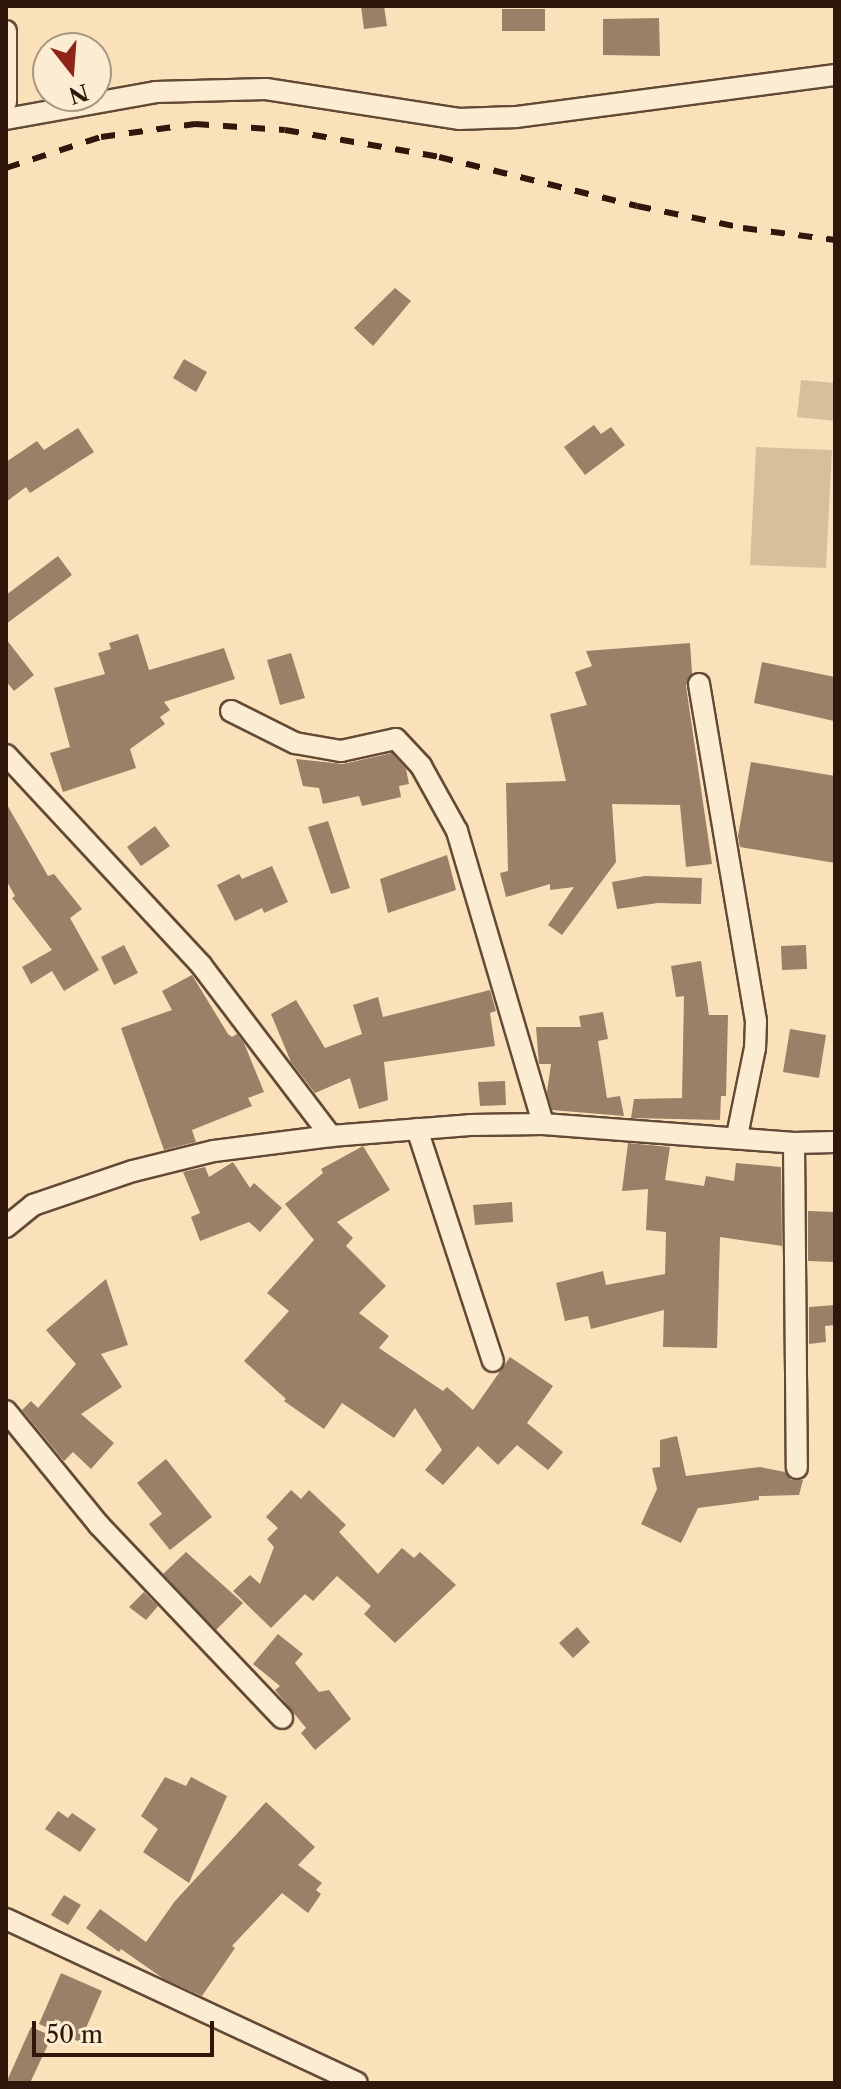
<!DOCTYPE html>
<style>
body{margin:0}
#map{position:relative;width:841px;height:2089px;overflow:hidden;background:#fae1b9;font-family:"Libre Caslon Text",serif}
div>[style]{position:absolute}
.green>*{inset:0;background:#d7bf9c}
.building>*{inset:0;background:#998066}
.roads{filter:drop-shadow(2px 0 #624a37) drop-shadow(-2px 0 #624a37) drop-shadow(0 2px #624a37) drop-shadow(0 -2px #624a37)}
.minor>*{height:20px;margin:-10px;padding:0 10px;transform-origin:10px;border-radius:10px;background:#fcecd2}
.rail>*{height:6px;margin-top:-3px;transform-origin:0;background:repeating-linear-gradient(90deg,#2f170c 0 14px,transparent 0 28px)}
span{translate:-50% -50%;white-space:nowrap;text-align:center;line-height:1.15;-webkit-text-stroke:8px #fcecd2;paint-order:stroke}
.frame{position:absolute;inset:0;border:8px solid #2f170c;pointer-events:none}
.north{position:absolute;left:32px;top:32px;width:80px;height:80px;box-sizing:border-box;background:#fcecd2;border:2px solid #aa9783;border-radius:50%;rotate:163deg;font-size:22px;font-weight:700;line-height:32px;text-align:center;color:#2f170c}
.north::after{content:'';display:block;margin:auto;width:28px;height:36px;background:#8f2418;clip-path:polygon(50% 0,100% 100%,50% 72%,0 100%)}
.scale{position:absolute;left:32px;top:2021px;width:182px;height:36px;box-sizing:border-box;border:4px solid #2f170c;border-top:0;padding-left:10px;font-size:24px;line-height:28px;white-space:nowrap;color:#2f170c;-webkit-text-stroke:6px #fcecd2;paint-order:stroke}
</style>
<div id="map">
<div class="green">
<div style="clip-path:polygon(801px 380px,835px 383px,835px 421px,797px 417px)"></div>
<div style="clip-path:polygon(756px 447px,832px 450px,826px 568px,750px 565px)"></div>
</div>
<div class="building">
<div style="clip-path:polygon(361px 6px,384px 6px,387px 26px,364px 29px)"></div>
<div style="clip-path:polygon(502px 9px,545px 9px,545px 31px,502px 31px)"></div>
<div style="clip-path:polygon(659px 18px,660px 56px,603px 55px,603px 19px)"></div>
<div style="clip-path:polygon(395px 288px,411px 301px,373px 346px,354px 328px)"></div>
<div style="clip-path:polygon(184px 359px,207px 372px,196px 392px,173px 378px)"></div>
<div style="clip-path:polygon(594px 425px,601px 434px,611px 427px,625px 445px,585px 475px,564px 447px)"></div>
<div style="clip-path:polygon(78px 428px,94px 452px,30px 493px,26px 487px,6px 502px,6px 462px,37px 441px,44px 450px)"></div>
<div style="clip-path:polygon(58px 556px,72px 575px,6px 624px,6px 595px)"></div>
<div style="clip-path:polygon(138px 634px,149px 670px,224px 648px,235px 679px,164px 702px,170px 710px,160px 717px,165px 724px,130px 749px,136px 768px,63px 792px,50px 753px,70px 747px,54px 688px,105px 674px,98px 653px,111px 649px,109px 643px)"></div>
<div style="clip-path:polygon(6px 639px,34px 675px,14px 691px,6px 681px)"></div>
<div style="clip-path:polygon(690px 643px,692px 673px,686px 686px,712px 864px,686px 867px,680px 805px,612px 804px,616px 862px,562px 935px,548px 925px,574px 887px,550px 890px,550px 884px,506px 897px,500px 873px,508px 871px,506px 783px,566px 781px,550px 714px,587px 705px,575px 672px,592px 666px,586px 651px)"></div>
<div style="clip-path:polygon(291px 653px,305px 698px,280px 705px,267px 660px)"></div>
<div style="clip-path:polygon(762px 662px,835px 677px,834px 721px,754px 703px)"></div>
<div style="clip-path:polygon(392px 753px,406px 769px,409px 784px,399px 786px,401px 797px,362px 806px,359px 796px,323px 804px,319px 788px,303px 786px,296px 759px,343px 764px)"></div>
<div style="clip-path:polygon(751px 762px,835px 776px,835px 863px,740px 847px,738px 836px)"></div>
<div style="clip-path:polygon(6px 803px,48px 876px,54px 874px,82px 909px,70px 918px,99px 970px,64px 991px,52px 971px,31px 984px,22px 967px,52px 950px,12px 898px,15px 896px,6px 880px)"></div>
<div style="clip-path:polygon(328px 821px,350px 888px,331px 894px,308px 827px)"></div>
<div style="clip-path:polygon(155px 826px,170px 846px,141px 866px,127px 847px)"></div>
<div style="clip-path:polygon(447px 855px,456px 890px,388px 913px,380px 879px)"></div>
<div style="clip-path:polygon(272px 866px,288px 902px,264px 913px,262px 908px,235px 921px,217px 885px,239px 874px,242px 879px)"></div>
<div style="clip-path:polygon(645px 876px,702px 878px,701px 904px,658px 903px,617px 909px,612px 882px)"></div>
<div style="clip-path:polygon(124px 945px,138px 973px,114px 985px,101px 957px)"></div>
<div style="clip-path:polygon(806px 945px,807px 969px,782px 970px,781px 946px)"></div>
<div style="clip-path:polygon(701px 961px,709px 1015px,728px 1015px,726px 1096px,721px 1096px,720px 1120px,631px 1118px,634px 1099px,682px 1098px,684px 996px,676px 997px,671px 966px)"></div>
<div style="clip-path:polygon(192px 975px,228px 1034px,232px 1037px,237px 1034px,244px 1043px,264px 1092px,248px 1098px,252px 1106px,192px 1130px,196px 1142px,164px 1150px,121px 1028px,172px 1010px,162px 991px)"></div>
<div style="clip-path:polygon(490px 990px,496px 1011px,490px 1013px,495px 1046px,384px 1062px,388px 1100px,359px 1109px,350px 1078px,315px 1093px,291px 1062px,271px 1014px,296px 1000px,325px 1048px,362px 1034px,353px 1005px,378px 997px,383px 1017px)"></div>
<div style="clip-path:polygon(603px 1012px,608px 1039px,598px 1041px,607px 1098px,620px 1096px,624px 1116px,552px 1110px,547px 1092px,551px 1064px,539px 1064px,536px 1027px,581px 1027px,579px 1016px)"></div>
<div style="clip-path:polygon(790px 1029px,826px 1035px,819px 1078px,783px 1072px)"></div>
<div style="clip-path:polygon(505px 1081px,506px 1105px,480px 1106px,478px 1082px)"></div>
<div style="clip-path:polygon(628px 1143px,670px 1147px,665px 1180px,704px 1186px,706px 1176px,734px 1181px,736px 1163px,781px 1167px,782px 1246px,720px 1237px,717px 1348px,663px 1347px,664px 1310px,591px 1329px,588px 1316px,565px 1321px,556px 1283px,603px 1271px,606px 1285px,665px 1274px,666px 1232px,646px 1230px,648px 1189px,622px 1191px)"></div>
<div style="clip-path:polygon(363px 1146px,390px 1190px,337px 1222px,353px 1238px,346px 1246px,386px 1286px,359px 1313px,389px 1336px,379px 1348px,443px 1391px,447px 1387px,473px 1410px,510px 1357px,553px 1386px,527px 1423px,563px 1452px,548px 1470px,517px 1445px,498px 1465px,478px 1446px,443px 1485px,425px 1470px,442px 1450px,415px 1408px,394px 1438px,342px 1403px,324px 1429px,284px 1401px,286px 1399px,244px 1361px,289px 1311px,267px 1293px,314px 1240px,285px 1204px,323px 1173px,321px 1169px)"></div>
<div style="clip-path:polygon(233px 1162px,250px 1188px,254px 1183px,282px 1208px,260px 1232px,249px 1222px,200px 1241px,191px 1217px,200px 1213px,183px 1172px,205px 1167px,209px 1177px)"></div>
<div style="clip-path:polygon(512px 1202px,513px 1222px,475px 1225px,473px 1205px)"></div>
<div style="clip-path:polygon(808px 1211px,835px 1212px,835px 1262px,808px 1261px)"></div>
<div style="clip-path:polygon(106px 1279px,128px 1345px,101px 1354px,122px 1387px,81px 1414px,114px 1443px,91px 1469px,73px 1452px,64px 1461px,22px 1410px,31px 1401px,38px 1408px,76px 1364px,46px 1330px)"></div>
<div style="clip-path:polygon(835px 1305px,835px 1325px,825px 1326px,826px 1342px,809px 1344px,809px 1307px)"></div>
<div style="clip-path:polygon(677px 1436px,686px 1476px,760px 1467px,785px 1472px,791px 1480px,803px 1480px,799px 1495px,759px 1496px,759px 1500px,698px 1508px,681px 1543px,641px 1524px,657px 1489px,652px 1468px,660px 1467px,660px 1440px)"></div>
<div style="clip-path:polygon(166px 1459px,212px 1517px,170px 1550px,149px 1524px,162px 1514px,137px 1483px)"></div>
<div style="clip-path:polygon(291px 1490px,301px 1499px,309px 1490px,346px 1525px,339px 1532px,378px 1574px,402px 1548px,414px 1558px,420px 1552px,456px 1585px,395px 1643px,364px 1614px,371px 1606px,337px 1576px,313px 1601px,305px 1594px,271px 1628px,233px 1591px,250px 1575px,260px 1584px,274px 1547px,267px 1539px,278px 1528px,266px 1517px)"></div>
<div style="clip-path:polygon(186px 1552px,243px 1603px,216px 1630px,163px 1574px)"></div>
<div style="clip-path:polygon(144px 1592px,158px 1606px,146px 1620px,129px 1607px)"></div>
<div style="clip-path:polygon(577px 1627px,590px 1642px,573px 1658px,559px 1643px)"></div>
<div style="clip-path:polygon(278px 1634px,303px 1654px,295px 1663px,319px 1692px,329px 1690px,351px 1719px,315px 1750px,301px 1733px,306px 1728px,275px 1690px,280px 1686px,253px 1664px)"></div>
<div style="clip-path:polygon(165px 1777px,186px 1786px,191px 1777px,227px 1796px,189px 1883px,143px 1852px,158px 1829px,141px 1816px)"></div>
<div style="clip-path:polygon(266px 1802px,315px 1847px,298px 1865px,322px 1883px,316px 1890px,321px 1894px,308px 1913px,282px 1893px,232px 1946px,235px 1948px,202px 1996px,164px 1979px,121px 1949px,119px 1952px,86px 1928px,100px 1909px,146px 1942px,175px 1901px)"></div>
<div style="clip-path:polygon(58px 1811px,68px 1818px,72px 1813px,96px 1829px,80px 1852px,45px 1829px)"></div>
<div style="clip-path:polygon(64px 1895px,81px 1905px,68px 1925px,51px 1915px)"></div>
<div style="clip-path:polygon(61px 1973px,102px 1991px,80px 2042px,39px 2024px)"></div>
<div style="clip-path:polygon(31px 2027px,52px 2036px,30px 2083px,6px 2083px)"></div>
</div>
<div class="roads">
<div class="minor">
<div style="left:6px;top:31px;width:71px;rotate:90deg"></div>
<div style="left:6px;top:119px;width:152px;rotate:-10.2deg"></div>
<div style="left:156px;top:92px;width:110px;rotate:-1.6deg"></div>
<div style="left:266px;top:89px;width:195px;rotate:8.8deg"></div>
<div style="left:459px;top:119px;width:57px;rotate:-2deg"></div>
<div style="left:516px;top:117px;width:322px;rotate:-7.5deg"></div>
<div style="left:699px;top:684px;width:342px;rotate:80.4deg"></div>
<div style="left:756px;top:1021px;width:27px;rotate:92deg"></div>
<div style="left:755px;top:1048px;width:90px;rotate:101.6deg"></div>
<div style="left:231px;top:711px;width:72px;rotate:26.6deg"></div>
<div style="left:295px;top:743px;width:47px;rotate:9.9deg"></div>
<div style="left:341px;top:751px;width:56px;rotate:-12.3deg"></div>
<div style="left:396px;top:739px;width:37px;rotate:47deg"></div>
<div style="left:421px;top:766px;width:74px;rotate:61deg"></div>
<div style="left:457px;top:831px;width:305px;rotate:73.6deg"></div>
<div style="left:6px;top:755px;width:287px;rotate:47.1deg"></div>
<div style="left:201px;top:965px;width:215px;rotate:52.8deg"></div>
<div style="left:417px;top:1129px;width:244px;rotate:71.9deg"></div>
<div style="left:794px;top:1143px;width:325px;rotate:89.5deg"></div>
<div style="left:6px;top:1227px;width:35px;rotate:-39deg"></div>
<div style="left:33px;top:1205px;width:106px;rotate:-18.8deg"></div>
<div style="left:133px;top:1171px;width:83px;rotate:-13.9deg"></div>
<div style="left:214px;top:1151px;width:118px;rotate:-7.3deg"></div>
<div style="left:331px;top:1136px;width:139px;rotate:-4.5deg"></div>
<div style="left:470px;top:1125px;width:73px;rotate:-0.8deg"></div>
<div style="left:543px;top:1124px;width:252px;rotate:4.3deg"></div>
<div style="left:794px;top:1143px;width:41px;rotate:-1.4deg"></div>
<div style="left:6px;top:1411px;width:147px;rotate:50.8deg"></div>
<div style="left:99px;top:1525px;width:266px;rotate:46.5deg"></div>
<div style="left:6px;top:1919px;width:387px;rotate:25deg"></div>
</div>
</div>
<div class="rail">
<div style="left:6px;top:168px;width:100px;rotate:-18.1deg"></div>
<div style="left:101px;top:137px;width:95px;rotate:-7.9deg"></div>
<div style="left:195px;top:124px;width:90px;rotate:3.8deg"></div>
<div style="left:285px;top:130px;width:156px;rotate:9.9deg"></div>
<div style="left:439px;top:157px;width:204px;rotate:13.9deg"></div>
<div style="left:637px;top:206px;width:108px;rotate:11.7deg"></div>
<div style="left:743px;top:228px;width:93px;rotate:7.4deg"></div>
</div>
<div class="frame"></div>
<div class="north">N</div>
<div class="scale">50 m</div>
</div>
